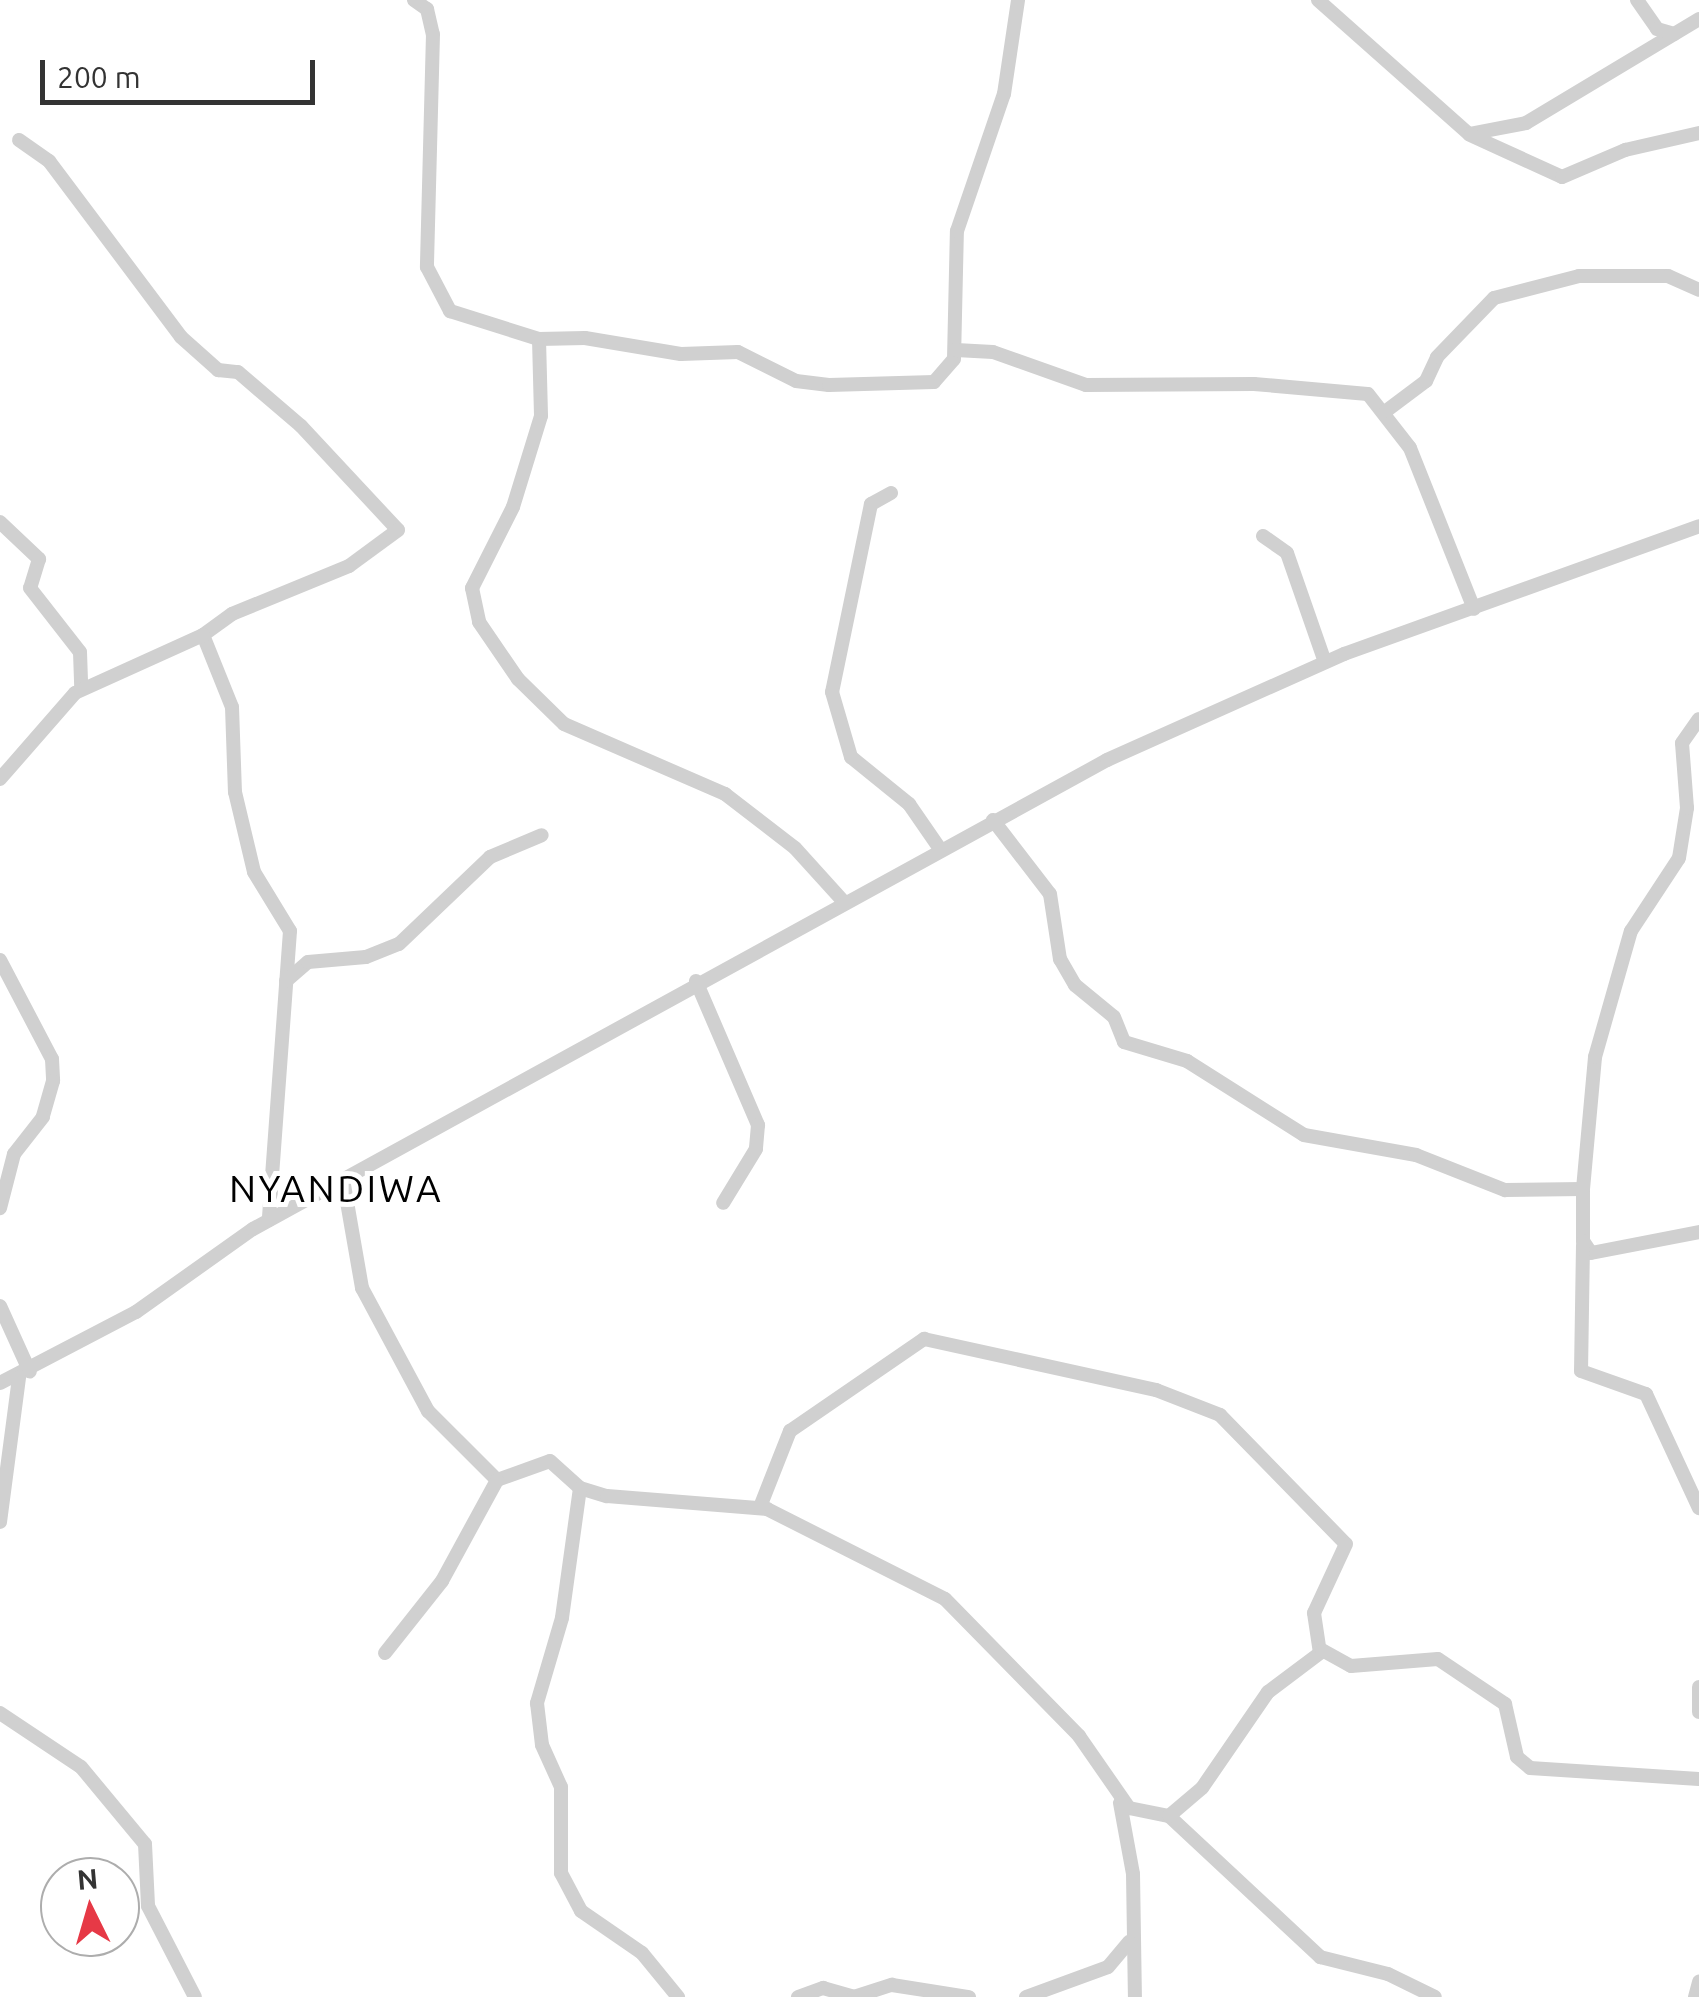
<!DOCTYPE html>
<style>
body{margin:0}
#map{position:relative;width:1699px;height:1997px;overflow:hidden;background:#fff;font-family:Ubuntu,sans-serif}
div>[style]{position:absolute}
.minor>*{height:14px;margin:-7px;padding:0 7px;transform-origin:7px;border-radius:7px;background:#d0d0d0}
span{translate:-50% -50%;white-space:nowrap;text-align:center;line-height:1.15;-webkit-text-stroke:10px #fff;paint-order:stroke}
.quarter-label{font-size:38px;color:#000;letter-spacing:2.5px}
.north{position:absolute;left:40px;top:1857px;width:100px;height:100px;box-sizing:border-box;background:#fff;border:2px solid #adadad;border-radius:50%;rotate:355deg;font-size:28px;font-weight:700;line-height:40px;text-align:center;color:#333}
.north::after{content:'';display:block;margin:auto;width:35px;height:45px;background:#e63946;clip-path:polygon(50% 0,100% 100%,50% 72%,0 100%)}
.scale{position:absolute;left:40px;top:60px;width:275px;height:45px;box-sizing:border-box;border:5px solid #333;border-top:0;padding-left:12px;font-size:30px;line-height:35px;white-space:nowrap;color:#333;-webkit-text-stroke:8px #fff;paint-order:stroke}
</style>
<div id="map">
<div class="minor">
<div style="left:414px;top:0;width:16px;rotate:35deg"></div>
<div style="left:427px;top:9px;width:26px;rotate:77deg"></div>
<div style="left:433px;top:34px;width:233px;rotate:91.5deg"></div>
<div style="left:427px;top:267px;width:50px;rotate:62.4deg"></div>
<div style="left:450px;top:311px;width:93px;rotate:17.5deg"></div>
<div style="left:539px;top:339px;width:46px;rotate:-1.2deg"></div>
<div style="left:585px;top:338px;width:97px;rotate:9.5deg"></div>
<div style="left:681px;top:354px;width:57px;rotate:-2deg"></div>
<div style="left:738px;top:352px;width:65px;rotate:26.6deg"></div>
<div style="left:796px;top:381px;width:33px;rotate:7deg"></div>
<div style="left:829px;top:385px;width:105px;rotate:-1.6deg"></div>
<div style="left:934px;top:382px;width:30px;rotate:-49deg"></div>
<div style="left:954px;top:359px;width:128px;rotate:-88.7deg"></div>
<div style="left:957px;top:231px;width:145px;rotate:-71.1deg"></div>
<div style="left:1004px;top:94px;width:95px;rotate:-81.5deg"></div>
<div style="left:1318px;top:0;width:202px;rotate:41.6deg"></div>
<div style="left:1469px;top:134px;width:58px;rotate:-10.9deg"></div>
<div style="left:1526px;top:123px;width:202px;rotate:-31deg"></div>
<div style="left:1637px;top:0;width:35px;rotate:55deg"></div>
<div style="left:1657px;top:29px;width:18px;rotate:16deg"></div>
<div style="left:1470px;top:135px;width:101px;rotate:24.5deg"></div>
<div style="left:1562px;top:177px;width:69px;rotate:-23.2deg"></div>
<div style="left:1625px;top:150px;width:76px;rotate:-12.9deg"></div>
<div style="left:19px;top:140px;width:37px;rotate:35deg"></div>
<div style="left:49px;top:161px;width:220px;rotate:53.1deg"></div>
<div style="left:181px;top:337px;width:50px;rotate:41.7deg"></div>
<div style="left:218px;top:370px;width:20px;rotate:6deg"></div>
<div style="left:238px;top:372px;width:83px;rotate:40.6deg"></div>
<div style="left:301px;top:426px;width:142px;rotate:47deg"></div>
<div style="left:398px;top:530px;width:61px;rotate:143.7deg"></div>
<div style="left:349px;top:566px;width:126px;rotate:157.7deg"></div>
<div style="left:232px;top:614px;width:36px;rotate:144deg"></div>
<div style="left:203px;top:635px;width:78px;rotate:68.1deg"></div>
<div style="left:232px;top:707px;width:85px;rotate:88deg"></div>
<div style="left:235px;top:792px;width:82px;rotate:76.6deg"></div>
<div style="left:254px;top:872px;width:69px;rotate:58.6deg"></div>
<div style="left:290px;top:931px;width:290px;rotate:94.2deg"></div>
<div style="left:539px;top:339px;width:77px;rotate:88.5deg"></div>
<div style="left:541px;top:416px;width:95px;rotate:107.1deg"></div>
<div style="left:513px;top:507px;width:91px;rotate:116.8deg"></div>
<div style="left:472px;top:588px;width:35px;rotate:78deg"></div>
<div style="left:479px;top:622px;width:69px;rotate:55.6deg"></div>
<div style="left:518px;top:679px;width:64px;rotate:44.4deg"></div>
<div style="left:564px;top:724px;width:176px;rotate:23.5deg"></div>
<div style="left:725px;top:794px;width:88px;rotate:37.6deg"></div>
<div style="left:795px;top:848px;width:72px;rotate:47.8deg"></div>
<div style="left:956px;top:350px;width:37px;rotate:3deg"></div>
<div style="left:993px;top:352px;width:99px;rotate:19.5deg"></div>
<div style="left:1086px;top:385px;width:168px;rotate:-0.3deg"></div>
<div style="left:1254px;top:384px;width:114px;rotate:5deg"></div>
<div style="left:1368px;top:394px;width:68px;rotate:52.1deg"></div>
<div style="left:1410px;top:448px;width:173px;rotate:68.3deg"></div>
<div style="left:1386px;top:411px;width:50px;rotate:-36.9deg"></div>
<div style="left:1426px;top:381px;width:26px;rotate:-65deg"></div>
<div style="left:1437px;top:357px;width:82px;rotate:-46deg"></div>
<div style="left:1494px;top:298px;width:88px;rotate:-14.5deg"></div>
<div style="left:1579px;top:276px;width:89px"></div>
<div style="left:1668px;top:276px;width:34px;rotate:24deg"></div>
<div style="left:891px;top:493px;width:23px;rotate:151deg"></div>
<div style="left:871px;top:504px;width:192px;rotate:101.7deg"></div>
<div style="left:832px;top:692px;width:68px;rotate:73.7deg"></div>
<div style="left:851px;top:757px;width:75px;rotate:39deg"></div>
<div style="left:909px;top:804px;width:55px;rotate:55.4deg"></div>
<div style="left:0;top:522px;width:54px;rotate:43.5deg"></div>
<div style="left:39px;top:559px;width:30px;rotate:107deg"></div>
<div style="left:30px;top:588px;width:81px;rotate:52deg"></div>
<div style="left:80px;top:652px;width:37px;rotate:88deg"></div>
<div style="left:1263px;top:536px;width:29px;rotate:35deg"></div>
<div style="left:1287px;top:553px;width:115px;rotate:70.8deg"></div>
<div style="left:0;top:779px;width:114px;rotate:-48.9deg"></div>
<div style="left:75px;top:693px;width:141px;rotate:-24.4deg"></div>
<div style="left:993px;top:820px;width:93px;rotate:52.4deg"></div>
<div style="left:1050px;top:894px;width:66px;rotate:81.3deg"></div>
<div style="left:1060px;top:959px;width:30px;rotate:60deg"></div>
<div style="left:1075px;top:985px;width:50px;rotate:39.4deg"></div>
<div style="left:1114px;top:1017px;width:27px;rotate:68deg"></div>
<div style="left:1124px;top:1042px;width:66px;rotate:16.8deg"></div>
<div style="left:1187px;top:1061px;width:138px;rotate:32.3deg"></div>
<div style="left:1304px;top:1135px;width:114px;rotate:10.1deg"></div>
<div style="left:1416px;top:1155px;width:96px;rotate:21.5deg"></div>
<div style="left:1505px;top:1190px;width:78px;rotate:-0.7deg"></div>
<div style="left:1583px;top:1189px;width:52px;rotate:90deg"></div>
<div style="left:1583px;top:1241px;width:14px;rotate:56deg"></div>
<div style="left:1591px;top:1253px;width:110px;rotate:-11deg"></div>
<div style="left:0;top:960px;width:112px;rotate:62.3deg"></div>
<div style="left:52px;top:1059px;width:22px;rotate:87deg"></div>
<div style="left:53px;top:1081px;width:37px;rotate:106deg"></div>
<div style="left:43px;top:1117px;width:47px;rotate:128.1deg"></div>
<div style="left:14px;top:1154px;width:56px;rotate:104.5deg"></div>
<div style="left:286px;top:981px;width:29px;rotate:-41deg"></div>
<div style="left:308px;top:962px;width:58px;rotate:-4.9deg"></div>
<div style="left:366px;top:957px;width:35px;rotate:-22deg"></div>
<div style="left:399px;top:944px;width:126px;rotate:-43.7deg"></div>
<div style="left:490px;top:857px;width:56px;rotate:-22.9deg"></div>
<div style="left:696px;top:981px;width:157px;rotate:66.7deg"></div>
<div style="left:758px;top:1125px;width:24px;rotate:95deg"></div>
<div style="left:756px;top:1149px;width:63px;rotate:121.4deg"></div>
<div style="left:343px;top:1179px;width:111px;rotate:80.1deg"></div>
<div style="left:362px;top:1288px;width:140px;rotate:61.8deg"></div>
<div style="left:428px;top:1411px;width:98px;rotate:45deg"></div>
<div style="left:497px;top:1480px;width:56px;rotate:-19.7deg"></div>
<div style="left:550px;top:1461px;width:40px;rotate:42deg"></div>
<div style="left:580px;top:1488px;width:28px;rotate:17deg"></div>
<div style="left:607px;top:1496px;width:161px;rotate:4.6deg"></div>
<div style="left:767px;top:1509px;width:199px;rotate:26.8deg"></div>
<div style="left:945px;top:1599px;width:192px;rotate:45.6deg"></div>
<div style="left:1079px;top:1736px;width:88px;rotate:55.2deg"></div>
<div style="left:1129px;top:1808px;width:41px;rotate:11.3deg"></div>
<div style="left:1169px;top:1816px;width:207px;rotate:43deg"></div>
<div style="left:1320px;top:1957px;width:70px;rotate:14deg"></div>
<div style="left:1388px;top:1974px;width:52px;rotate:26.1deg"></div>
<div style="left:1583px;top:1189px;width:133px;rotate:-84.8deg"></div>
<div style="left:1595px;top:1057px;width:131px;rotate:-74.1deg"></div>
<div style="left:1631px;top:931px;width:87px;rotate:-56.7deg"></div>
<div style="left:1679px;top:858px;width:51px;rotate:-80.9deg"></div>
<div style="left:1687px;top:808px;width:65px;rotate:-94.4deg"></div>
<div style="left:1682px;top:743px;width:29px;rotate:-55deg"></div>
<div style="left:1583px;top:1245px;width:126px;rotate:90.9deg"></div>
<div style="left:1581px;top:1371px;width:69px;rotate:19.5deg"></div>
<div style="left:1646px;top:1394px;width:126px;rotate:65.1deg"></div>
<div style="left:0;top:1306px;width:72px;rotate:65.6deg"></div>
<div style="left:0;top:1383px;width:153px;rotate:-27.6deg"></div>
<div style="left:136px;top:1312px;width:143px;rotate:-35.4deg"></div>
<div style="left:253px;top:1229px;width:974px;rotate:-28.77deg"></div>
<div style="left:1107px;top:760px;width:260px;rotate:-24.1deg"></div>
<div style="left:1344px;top:654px;width:377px;rotate:-19.8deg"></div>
<div style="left:580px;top:1488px;width:131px;rotate:97.9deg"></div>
<div style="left:562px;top:1618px;width:89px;rotate:106.4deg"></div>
<div style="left:537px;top:1703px;width:42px;rotate:83.2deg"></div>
<div style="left:542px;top:1745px;width:46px;rotate:65.7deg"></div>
<div style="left:561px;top:1787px;width:86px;rotate:90deg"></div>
<div style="left:561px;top:1873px;width:43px;rotate:62.2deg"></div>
<div style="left:581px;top:1911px;width:74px;rotate:34.5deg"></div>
<div style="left:642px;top:1953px;width:57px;rotate:50.7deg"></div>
<div style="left:760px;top:1507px;width:82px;rotate:-68.5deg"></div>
<div style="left:790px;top:1431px;width:163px;rotate:-34.5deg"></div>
<div style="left:924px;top:1339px;width:238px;rotate:12.4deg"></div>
<div style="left:1156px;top:1390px;width:69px;rotate:21.3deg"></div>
<div style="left:1220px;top:1415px;width:180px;rotate:45.7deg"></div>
<div style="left:1346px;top:1544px;width:76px;rotate:114.9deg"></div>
<div style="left:1314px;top:1613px;width:40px;rotate:81.5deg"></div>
<div style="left:1320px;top:1653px;width:65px;rotate:143.1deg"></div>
<div style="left:1268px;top:1692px;width:116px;rotate:124.5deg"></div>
<div style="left:1202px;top:1788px;width:43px;rotate:139.7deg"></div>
<div style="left:0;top:1522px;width:146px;rotate:-82.5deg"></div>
<div style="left:1322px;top:1650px;width:33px;rotate:29deg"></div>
<div style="left:1351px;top:1666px;width:87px;rotate:-4.6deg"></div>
<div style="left:1438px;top:1659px;width:81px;rotate:33.9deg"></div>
<div style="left:1505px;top:1704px;width:54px;rotate:77.2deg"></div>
<div style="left:1517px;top:1757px;width:17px;rotate:40deg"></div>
<div style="left:1530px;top:1768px;width:169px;rotate:3.7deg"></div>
<div style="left:385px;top:1653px;width:92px;rotate:-51.6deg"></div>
<div style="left:442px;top:1581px;width:115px;rotate:-61.4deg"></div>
<div style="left:1699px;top:1687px;width:25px;rotate:90deg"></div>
<div style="left:0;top:1713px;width:97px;rotate:33.7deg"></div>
<div style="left:81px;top:1767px;width:100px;rotate:50.3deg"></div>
<div style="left:145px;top:1844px;width:62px;rotate:87.2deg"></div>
<div style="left:148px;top:1906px;width:102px;rotate:62.7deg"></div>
<div style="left:1120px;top:1803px;width:72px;rotate:79.6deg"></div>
<div style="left:1133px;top:1874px;width:123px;rotate:89.1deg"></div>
<div style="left:798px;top:1997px;width:27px;rotate:-20deg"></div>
<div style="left:823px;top:1988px;width:32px;rotate:16deg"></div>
<div style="left:854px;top:1997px;width:40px;rotate:-18deg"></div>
<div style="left:892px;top:1985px;width:78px;rotate:8.9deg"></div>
<div style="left:1026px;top:1997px;width:87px;rotate:-20.1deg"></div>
<div style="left:1108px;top:1967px;width:33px;rotate:-50deg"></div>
<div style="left:1695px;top:1997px;width:16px;rotate:-75deg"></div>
</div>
<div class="quarter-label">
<span style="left:336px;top:1189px">NYANDIWA</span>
</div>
<div class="north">N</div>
<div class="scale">200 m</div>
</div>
